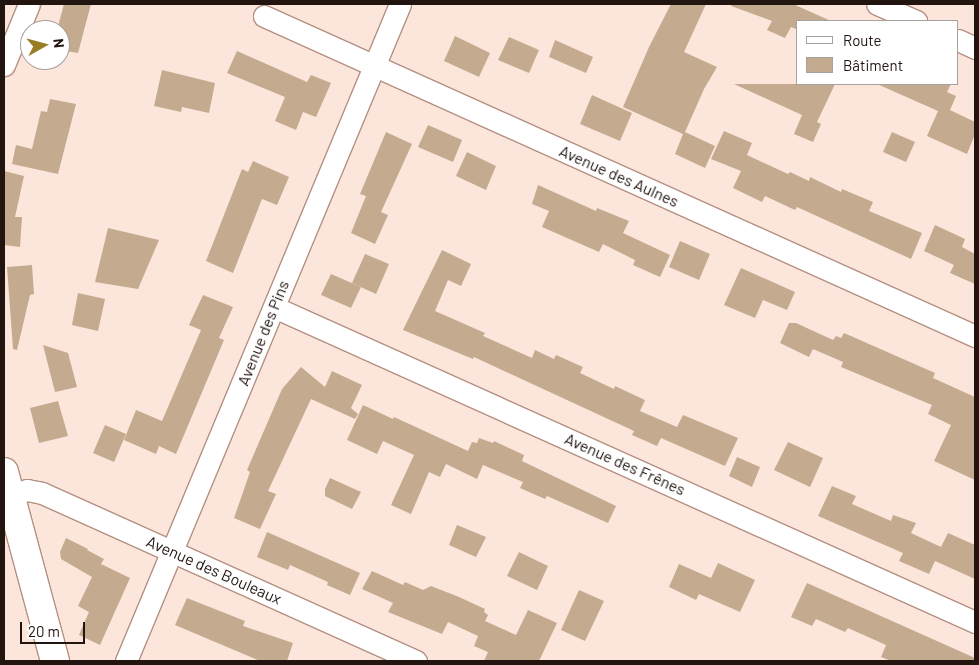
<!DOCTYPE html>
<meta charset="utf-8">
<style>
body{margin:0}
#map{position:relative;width:979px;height:665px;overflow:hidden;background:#fce5db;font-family:Barlow,sans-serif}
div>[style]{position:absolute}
.building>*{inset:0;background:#c4ab8f}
.roads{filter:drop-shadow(1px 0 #b49081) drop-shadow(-1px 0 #b49081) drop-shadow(0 1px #b49081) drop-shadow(0 -1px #b49081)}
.street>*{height:21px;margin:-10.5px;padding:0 10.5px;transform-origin:10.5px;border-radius:10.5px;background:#fff}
.secondary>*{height:28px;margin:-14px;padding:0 14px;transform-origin:14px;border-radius:14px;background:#fff}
span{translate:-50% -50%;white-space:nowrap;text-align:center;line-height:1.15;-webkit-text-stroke:5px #fff;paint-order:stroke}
.street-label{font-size:16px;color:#22140f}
.frame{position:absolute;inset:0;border:5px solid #22140f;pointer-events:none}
.legend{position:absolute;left:796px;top:20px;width:162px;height:65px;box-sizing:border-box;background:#fff;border:1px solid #a7a19f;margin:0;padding:6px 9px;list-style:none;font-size:15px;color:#22140f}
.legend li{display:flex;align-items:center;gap:10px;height:25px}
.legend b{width:25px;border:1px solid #a7a19f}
.north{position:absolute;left:20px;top:20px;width:50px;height:50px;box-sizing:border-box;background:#fff;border:1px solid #a7a19f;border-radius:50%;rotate:83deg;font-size:14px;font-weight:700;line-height:20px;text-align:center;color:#22140f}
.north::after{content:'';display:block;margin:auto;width:18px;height:22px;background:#987d25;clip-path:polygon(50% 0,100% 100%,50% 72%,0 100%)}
.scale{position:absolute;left:20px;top:622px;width:65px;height:22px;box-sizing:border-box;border:2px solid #22140f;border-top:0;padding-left:6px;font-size:15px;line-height:18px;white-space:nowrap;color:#22140f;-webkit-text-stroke:4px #fff;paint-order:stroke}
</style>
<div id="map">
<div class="building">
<div style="clip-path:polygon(64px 4px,91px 4px,78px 53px,60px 50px,60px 30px,57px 30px)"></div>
<div style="clip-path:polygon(671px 4px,706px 4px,684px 52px,717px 67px,704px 89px,685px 132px,715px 146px,705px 168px,675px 154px,683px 134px,623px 107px,649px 47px)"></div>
<div style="clip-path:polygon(732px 4px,793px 4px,831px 21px,798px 21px,798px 30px,791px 27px,785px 38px,767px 30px,772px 21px,731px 6px)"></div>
<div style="clip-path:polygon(455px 36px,490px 53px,479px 77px,444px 61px)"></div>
<div style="clip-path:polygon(509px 37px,539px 50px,529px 73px,498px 60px)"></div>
<div style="clip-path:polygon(555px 40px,593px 57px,586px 73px,549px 57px)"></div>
<div style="clip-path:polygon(237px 51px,307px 82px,311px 75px,331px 83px,316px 117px,303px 112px,296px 130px,275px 121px,285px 97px,227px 73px)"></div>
<div style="clip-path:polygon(162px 70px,215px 83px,209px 113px,182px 107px,181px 112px,154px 106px)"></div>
<div style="clip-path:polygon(734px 84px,835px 84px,817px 122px,821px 124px,813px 142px,794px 134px,802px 115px)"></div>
<div style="clip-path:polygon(877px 84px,951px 84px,947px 92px,956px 96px,950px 110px,975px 122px,975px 134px,967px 154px,927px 136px,938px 111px)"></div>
<div style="clip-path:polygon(592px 95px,632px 113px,620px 141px,580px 124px)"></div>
<div style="clip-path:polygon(50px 99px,76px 104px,58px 174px,12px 164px,16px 145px,32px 149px,41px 111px,47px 112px)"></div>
<div style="clip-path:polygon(428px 125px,462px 140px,453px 162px,418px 147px)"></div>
<div style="clip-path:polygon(724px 131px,752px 143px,747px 155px,788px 174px,790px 172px,809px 181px,810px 177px,841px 192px,842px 189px,873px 202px,869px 211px,922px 233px,911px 259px,797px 207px,795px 210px,765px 196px,762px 202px,733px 188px,741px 171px,711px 159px)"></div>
<div style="clip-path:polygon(386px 132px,412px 144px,381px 212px,388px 215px,375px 244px,351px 233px,366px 196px,360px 194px)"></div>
<div style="clip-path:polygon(892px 132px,915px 142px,906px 162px,883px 152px)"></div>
<div style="clip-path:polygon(467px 152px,496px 166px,486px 190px,456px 176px)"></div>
<div style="clip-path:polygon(253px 161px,289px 177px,277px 205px,262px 199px,233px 273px,206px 261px,242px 169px,248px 172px)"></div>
<div style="clip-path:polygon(4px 171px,24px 176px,15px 217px,22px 217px,20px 247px,4px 245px)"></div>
<div style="clip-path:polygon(538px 185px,596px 211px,597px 208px,629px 221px,623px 233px,670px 255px,660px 277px,633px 265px,635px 260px,603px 244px,599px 252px,542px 227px,549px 211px,532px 204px)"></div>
<div style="clip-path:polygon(935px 225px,965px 239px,962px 247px,975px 254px,975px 284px,950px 273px,954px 265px,924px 251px)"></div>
<div style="clip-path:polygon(108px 228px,159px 240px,138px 289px,95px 282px)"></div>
<div style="clip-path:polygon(680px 241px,710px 254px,699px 280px,669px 267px)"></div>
<div style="clip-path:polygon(442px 250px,471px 264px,461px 286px,448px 280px,435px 311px,485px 333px,483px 336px,532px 358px,535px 350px,554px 359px,556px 355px,583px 367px,580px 373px,614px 389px,615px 386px,645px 400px,640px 411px,677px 427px,683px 415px,738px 438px,725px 466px,661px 438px,657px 446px,632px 435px,634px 431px,474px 357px,473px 359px,403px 330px)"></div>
<div style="clip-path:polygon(365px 254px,389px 264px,376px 294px,352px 283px)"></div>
<div style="clip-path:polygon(32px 265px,34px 294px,30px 295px,17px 350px,13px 349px,7px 267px)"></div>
<div style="clip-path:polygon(741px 268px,795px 292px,787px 310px,763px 300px,755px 318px,724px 305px)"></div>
<div style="clip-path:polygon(331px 274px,361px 287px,351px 308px,321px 295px)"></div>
<div style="clip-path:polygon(78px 293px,105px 299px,98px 331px,72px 325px)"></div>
<div style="clip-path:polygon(203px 295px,233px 307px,219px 338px,224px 340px,176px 454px,159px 446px,156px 454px,124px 440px,136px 410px,162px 421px,201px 330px,189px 325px)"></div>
<div style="clip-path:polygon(789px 323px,796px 323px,833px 340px,836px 336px,841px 338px,844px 333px,935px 373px,933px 378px,975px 397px,975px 480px,934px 461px,951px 425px,928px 414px,932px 405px,841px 367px,843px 362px,813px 349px,809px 357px,780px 343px)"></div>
<div style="clip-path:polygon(43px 345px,68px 353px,77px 387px,55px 392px)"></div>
<div style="clip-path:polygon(301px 367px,325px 387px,332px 371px,362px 385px,351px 408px,358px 414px,355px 419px,311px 399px,268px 491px,276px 494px,260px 529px,234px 518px,250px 472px,247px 470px,282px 389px)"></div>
<div style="clip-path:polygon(58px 401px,68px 436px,39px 443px,30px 408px)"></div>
<div style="clip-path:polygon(363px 405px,393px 419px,394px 417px,468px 451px,472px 442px,477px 443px,479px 438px,493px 443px,494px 441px,524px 455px,522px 461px,616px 506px,608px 523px,547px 496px,545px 499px,520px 488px,523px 482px,483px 465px,477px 479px,446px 464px,440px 477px,429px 472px,411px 514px,391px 505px,414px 455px,383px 441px,377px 454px,347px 440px)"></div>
<div style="clip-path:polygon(105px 425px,126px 434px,114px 462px,93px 453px)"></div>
<div style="clip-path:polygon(788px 442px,823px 458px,810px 487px,774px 470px)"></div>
<div style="clip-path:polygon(737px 457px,760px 467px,752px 487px,729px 476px)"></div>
<div style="clip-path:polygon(330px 478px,361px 492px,352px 509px,325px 496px,325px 489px)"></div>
<div style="clip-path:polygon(832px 486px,856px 496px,852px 504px,891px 521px,893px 515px,916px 523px,911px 533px,941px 547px,948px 533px,975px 545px,975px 579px,935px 561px,929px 574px,899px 561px,903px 553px,818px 516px)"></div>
<div style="clip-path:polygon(457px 525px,486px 537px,476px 557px,449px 545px)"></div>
<div style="clip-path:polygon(267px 532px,360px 573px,350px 595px,327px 585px,328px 582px,290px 565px,288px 570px,257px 557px)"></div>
<div style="clip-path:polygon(66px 538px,88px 549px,87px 550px,104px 559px,101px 564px,130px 578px,100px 645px,79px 635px,89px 612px,78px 606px,92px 577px,61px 559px,60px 552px)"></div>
<div style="clip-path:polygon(519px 552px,548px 566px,537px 590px,507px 576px)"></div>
<div style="clip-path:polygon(718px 563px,755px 580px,740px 612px,699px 594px,696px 600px,669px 587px,679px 564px,711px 578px)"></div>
<div style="clip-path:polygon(372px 571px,403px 585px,405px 582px,423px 590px,431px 586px,459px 597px,485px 609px,484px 612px,488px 615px,485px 621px,516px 635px,528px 610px,557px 623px,539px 661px,484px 661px,488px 652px,474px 646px,478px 636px,448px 622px,442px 634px,388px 612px,393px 603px,362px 589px)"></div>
<div style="clip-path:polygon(807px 583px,975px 658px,975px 661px,891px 661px,881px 657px,886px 645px,848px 628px,845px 632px,816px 619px,812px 626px,791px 617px)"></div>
<div style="clip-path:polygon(579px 590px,604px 601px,585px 641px,561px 630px)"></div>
<div style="clip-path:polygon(187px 598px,245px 621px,243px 626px,293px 643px,287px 661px,260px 661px,175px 625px)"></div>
</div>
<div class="roads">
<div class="street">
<div style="left:877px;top:4px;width:43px;rotate:23.6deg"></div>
<div style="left:264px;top:16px;width:780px;rotate:24.23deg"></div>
<div style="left:958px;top:40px;width:19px;rotate:25deg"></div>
<div style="left:4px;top:65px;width:66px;rotate:-67.7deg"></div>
<div style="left:274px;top:307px;width:769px;rotate:24.2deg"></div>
<div style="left:4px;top:497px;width:24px;rotate:-17deg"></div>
<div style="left:27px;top:490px;width:15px;rotate:11deg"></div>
<div style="left:42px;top:493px;width:410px;rotate:24.2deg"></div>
<div style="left:126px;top:661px;width:712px;rotate:-67.36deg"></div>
</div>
<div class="secondary">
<div style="left:4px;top:472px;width:196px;rotate:74.9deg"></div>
</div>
</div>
<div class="street-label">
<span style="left:619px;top:176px;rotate:24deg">Avenue des Aulnes</span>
<span style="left:263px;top:333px;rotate:-68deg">Avenue des Pins</span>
<span style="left:625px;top:464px;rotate:24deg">Avenue des Frênes</span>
<span style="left:214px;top:570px;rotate:24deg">Avenue des Bouleaux</span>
</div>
<div class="frame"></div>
<ul class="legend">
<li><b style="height:6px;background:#fff"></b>Route</li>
<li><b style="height:14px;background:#c4ab8f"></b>Bâtiment</li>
</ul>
<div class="north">N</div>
<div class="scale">20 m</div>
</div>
